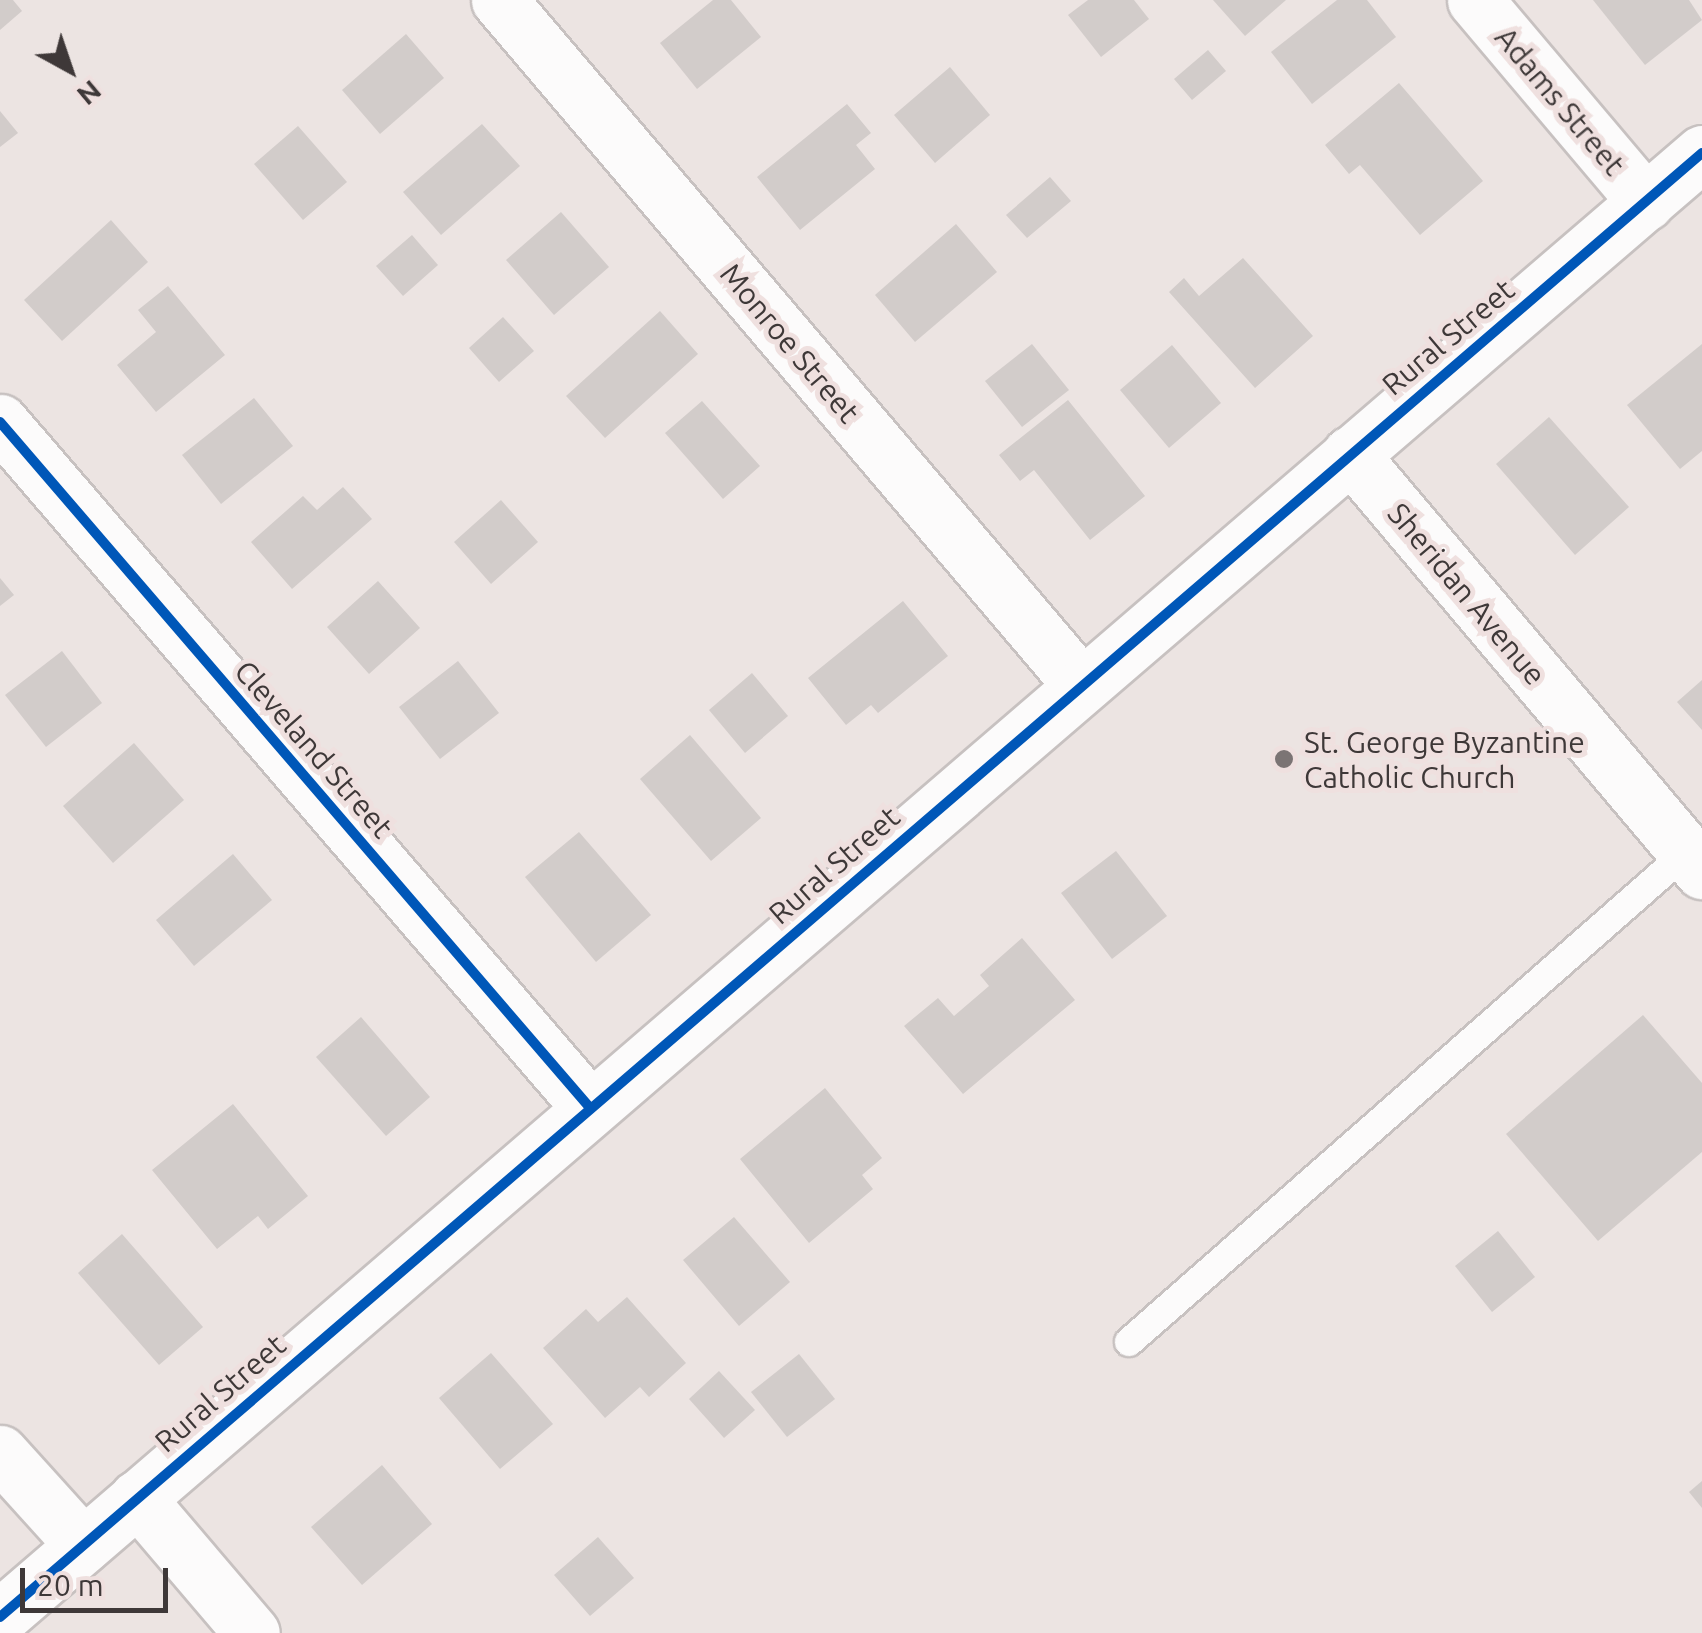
<!DOCTYPE html>
<style>
body{margin:0}
#map{position:relative;width:1702px;height:1633px;overflow:hidden;background:#ece4e2;font-family:Ubuntu,sans-serif}
div>[style]{position:absolute}
.building>*{inset:0;background:#d2ccca}
.roads{filter:drop-shadow(2px 0 #c7c1c0) drop-shadow(-2px 0 #c7c1c0) drop-shadow(0 2px #c7c1c0) drop-shadow(0 -2px #c7c1c0)}
.lane>*{height:28px;margin:-14px;padding:0 14px;transform-origin:14px;border-radius:14px;background:#fcfbfb}
.street>*{height:55px;margin:-27.5px;padding:0 27.5px;transform-origin:27.5px;border-radius:27.5px;background:#fcfbfb}
.cycleway>*{height:10px;margin:-5px;padding:0 5px;transform-origin:5px;border-radius:5px;background:#0057b8}
.dots>*{width:28px;height:28px;translate:-50% -50%;box-sizing:border-box;border:5px solid #efe0df;border-radius:50%}
span{translate:-50% -50%;white-space:nowrap;text-align:center;line-height:1.15;-webkit-text-stroke:10px #efe0df;paint-order:stroke}
.street-label{font-size:30px;color:#3e3838}
.poi-label{font-size:30px;color:#3e3838}
.left{translate:0 -50%;text-align:left}
.north{position:absolute;left:20px;top:20px;width:100px;height:100px;-webkit-text-stroke:8px #efe0df;paint-order:stroke;rotate:140deg;font-size:28px;font-weight:700;line-height:40px;text-align:center;color:#3e3838}
.north::after{content:'';display:block;margin:auto;width:35px;height:45px;background:#3e3838;clip-path:polygon(50% 0,100% 100%,50% 72%,0 100%)}
.scale{position:absolute;left:20px;top:1568px;width:148px;height:45px;box-sizing:border-box;border:5px solid #3e3838;border-top:0;padding-left:12px;font-size:30px;line-height:35px;white-space:nowrap;color:#3e3838;-webkit-text-stroke:8px #efe0df;paint-order:stroke}
</style>
<div id="map">
<div class="building">
<div style="clip-path:polygon(0 0,13px 0,22px 11px,0 30px)"></div>
<div style="clip-path:polygon(713px 0,731px 0,761px 37px,697px 89px,660px 43px)"></div>
<div style="clip-path:polygon(1088px 0,1134px 0,1149px 19px,1101px 57px,1068px 15px)"></div>
<div style="clip-path:polygon(1213px 0,1286px 0,1245px 36px)"></div>
<div style="clip-path:polygon(1337px 0,1367px 0,1396px 37px,1312px 104px,1271px 52px)"></div>
<div style="clip-path:polygon(1593px 0,1689px 0,1702px 20px,1645px 65px)"></div>
<div style="clip-path:polygon(406px 34px,444px 78px,380px 134px,342px 90px)"></div>
<div style="clip-path:polygon(1208px 50px,1226px 71px,1192px 100px,1174px 79px)"></div>
<div style="clip-path:polygon(950px 67px,990px 115px,935px 163px,894px 115px)"></div>
<div style="clip-path:polygon(1399px 83px,1483px 181px,1420px 235px,1360px 165px,1349px 174px,1325px 145px)"></div>
<div style="clip-path:polygon(847px 104px,871px 133px,856px 145px,875px 169px,800px 230px,757px 177px)"></div>
<div style="clip-path:polygon(0 111px,18px 133px,0 147px)"></div>
<div style="clip-path:polygon(482px 124px,520px 166px,441px 235px,403px 192px)"></div>
<div style="clip-path:polygon(298px 126px,347px 182px,303px 220px,254px 164px)"></div>
<div style="clip-path:polygon(1050px 177px,1071px 201px,1027px 238px,1006px 215px)"></div>
<div style="clip-path:polygon(561px 212px,609px 267px,554px 315px,506px 260px)"></div>
<div style="clip-path:polygon(111px 220px,148px 262px,62px 341px,24px 300px)"></div>
<div style="clip-path:polygon(956px 224px,997px 272px,915px 342px,875px 295px)"></div>
<div style="clip-path:polygon(412px 235px,438px 265px,403px 296px,376px 266px)"></div>
<div style="clip-path:polygon(1243px 258px,1313px 336px,1255px 388px,1169px 292px,1184px 278px,1199px 296px)"></div>
<div style="clip-path:polygon(168px 286px,225px 355px,156px 412px,117px 365px,156px 332px,138px 310px)"></div>
<div style="clip-path:polygon(660px 311px,698px 354px,605px 438px,566px 396px)"></div>
<div style="clip-path:polygon(503px 317px,534px 351px,499px 382px,469px 348px)"></div>
<div style="clip-path:polygon(1032px 344px,1069px 390px,1022px 427px,985px 381px)"></div>
<div style="clip-path:polygon(1702px 344px,1702px 451px,1680px 469px,1627px 405px)"></div>
<div style="clip-path:polygon(1172px 345px,1221px 403px,1169px 448px,1120px 390px)"></div>
<div style="clip-path:polygon(254px 398px,293px 446px,221px 504px,182px 455px)"></div>
<div style="clip-path:polygon(1068px 400px,1145px 496px,1090px 540px,1034px 470px,1020px 481px,999px 455px)"></div>
<div style="clip-path:polygon(702px 401px,760px 466px,723px 499px,665px 433px)"></div>
<div style="clip-path:polygon(1549px 417px,1629px 507px,1575px 555px,1496px 464px)"></div>
<div style="clip-path:polygon(343px 487px,372px 519px,292px 589px,251px 542px,303px 496px,317px 510px)"></div>
<div style="clip-path:polygon(501px 500px,538px 542px,491px 584px,454px 542px)"></div>
<div style="clip-path:polygon(0 578px,14px 595px,0 606px)"></div>
<div style="clip-path:polygon(378px 581px,420px 628px,369px 674px,327px 627px)"></div>
<div style="clip-path:polygon(903px 601px,948px 656px,878px 713px,871px 705px,846px 725px,808px 678px)"></div>
<div style="clip-path:polygon(62px 651px,102px 703px,46px 747px,5px 695px)"></div>
<div style="clip-path:polygon(458px 661px,499px 713px,440px 759px,399px 707px)"></div>
<div style="clip-path:polygon(752px 673px,788px 716px,745px 753px,709px 710px)"></div>
<div style="clip-path:polygon(1702px 680px,1702px 730px,1677px 702px)"></div>
<div style="clip-path:polygon(690px 735px,761px 818px,711px 861px,640px 779px)"></div>
<div style="clip-path:polygon(134px 743px,184px 800px,113px 863px,63px 806px)"></div>
<div style="clip-path:polygon(579px 832px,651px 915px,596px 962px,525px 877px)"></div>
<div style="clip-path:polygon(1116px 851px,1167px 916px,1112px 959px,1061px 893px)"></div>
<div style="clip-path:polygon(233px 854px,272px 900px,194px 966px,156px 920px)"></div>
<div style="clip-path:polygon(1022px 938px,1075px 1000px,963px 1094px,904px 1026px,938px 998px,954px 1016px,989px 986px,980px 975px)"></div>
<div style="clip-path:polygon(1643px 1015px,1702px 1083px,1702px 1152px,1598px 1241px,1506px 1134px)"></div>
<div style="clip-path:polygon(361px 1017px,430px 1097px,386px 1136px,316px 1057px)"></div>
<div style="clip-path:polygon(825px 1088px,882px 1158px,862px 1175px,873px 1189px,809px 1243px,740px 1159px)"></div>
<div style="clip-path:polygon(233px 1104px,308px 1196px,268px 1229px,258px 1216px,217px 1249px,152px 1170px)"></div>
<div style="clip-path:polygon(734px 1217px,790px 1282px,739px 1326px,683px 1260px)"></div>
<div style="clip-path:polygon(1498px 1231px,1535px 1277px,1492px 1312px,1455px 1266px)"></div>
<div style="clip-path:polygon(122px 1234px,203px 1327px,159px 1365px,78px 1273px)"></div>
<div style="clip-path:polygon(627px 1297px,686px 1363px,649px 1397px,640px 1387px,605px 1418px,543px 1348px,586px 1309px,598px 1322px)"></div>
<div style="clip-path:polygon(491px 1353px,553px 1424px,500px 1469px,439px 1398px)"></div>
<div style="clip-path:polygon(799px 1354px,835px 1399px,787px 1437px,751px 1392px)"></div>
<div style="clip-path:polygon(719px 1371px,755px 1410px,724px 1438px,689px 1399px)"></div>
<div style="clip-path:polygon(382px 1465px,432px 1524px,362px 1585px,311px 1527px)"></div>
<div style="clip-path:polygon(1702px 1481px,1702px 1508px,1689px 1492px)"></div>
<div style="clip-path:polygon(598px 1537px,634px 1578px,590px 1616px,554px 1575px)"></div>
</div>
<div class="roads">
<div class="lane">
<div style="left:1129px;top:1342px;width:743px;rotate:-41.29deg"></div>
</div>
<div class="street">
<div style="left:499px;top:0;width:900px;rotate:49.64deg"></div>
<div style="left:1475px;top:0;width:265px;rotate:49.8deg"></div>
<div style="left:0;top:422px;width:905px;rotate:49.3deg"></div>
<div style="left:1350px;top:454px;width:546px;rotate:49.83deg"></div>
<div style="left:0;top:1453px;width:124px;rotate:47.9deg"></div>
<div style="left:137px;top:1498px;width:177px;rotate:49.6deg"></div>
<div style="left:0;top:1617px;width:2245px;rotate:-40.7deg"></div>
</div>
</div>
<div class="cycleway">
<div style="left:0;top:422px;width:905px;rotate:49.3deg"></div>
<div style="left:0;top:1617px;width:2245px;rotate:-40.7deg"></div>
</div>
<div class="dots">
<div style="left:1284px;top:759px;background:#7b7474"></div>
</div>
<div class="street-label">
<span style="left:1560px;top:101px;rotate:50deg">Adams Street</span>
<span style="left:1448px;top:337px;rotate:-40deg">Rural Street</span>
<span style="left:790px;top:343px;rotate:50deg">Monroe Street</span>
<span style="left:1467px;top:594px;rotate:50deg">Sheridan Avenue</span>
<span style="left:314px;top:749px;rotate:49deg">Cleveland Street</span>
<span style="left:834px;top:865px;rotate:-41deg">Rural Street</span>
<span style="left:220px;top:1393px;rotate:-41deg">Rural Street</span>
</div>
<div class="poi-label">
<span class="left" style="left:1304px;top:759px">St. George Byzantine<br>Catholic Church</span>
</div>
<div class="north">N</div>
<div class="scale">20 m</div>
</div>
